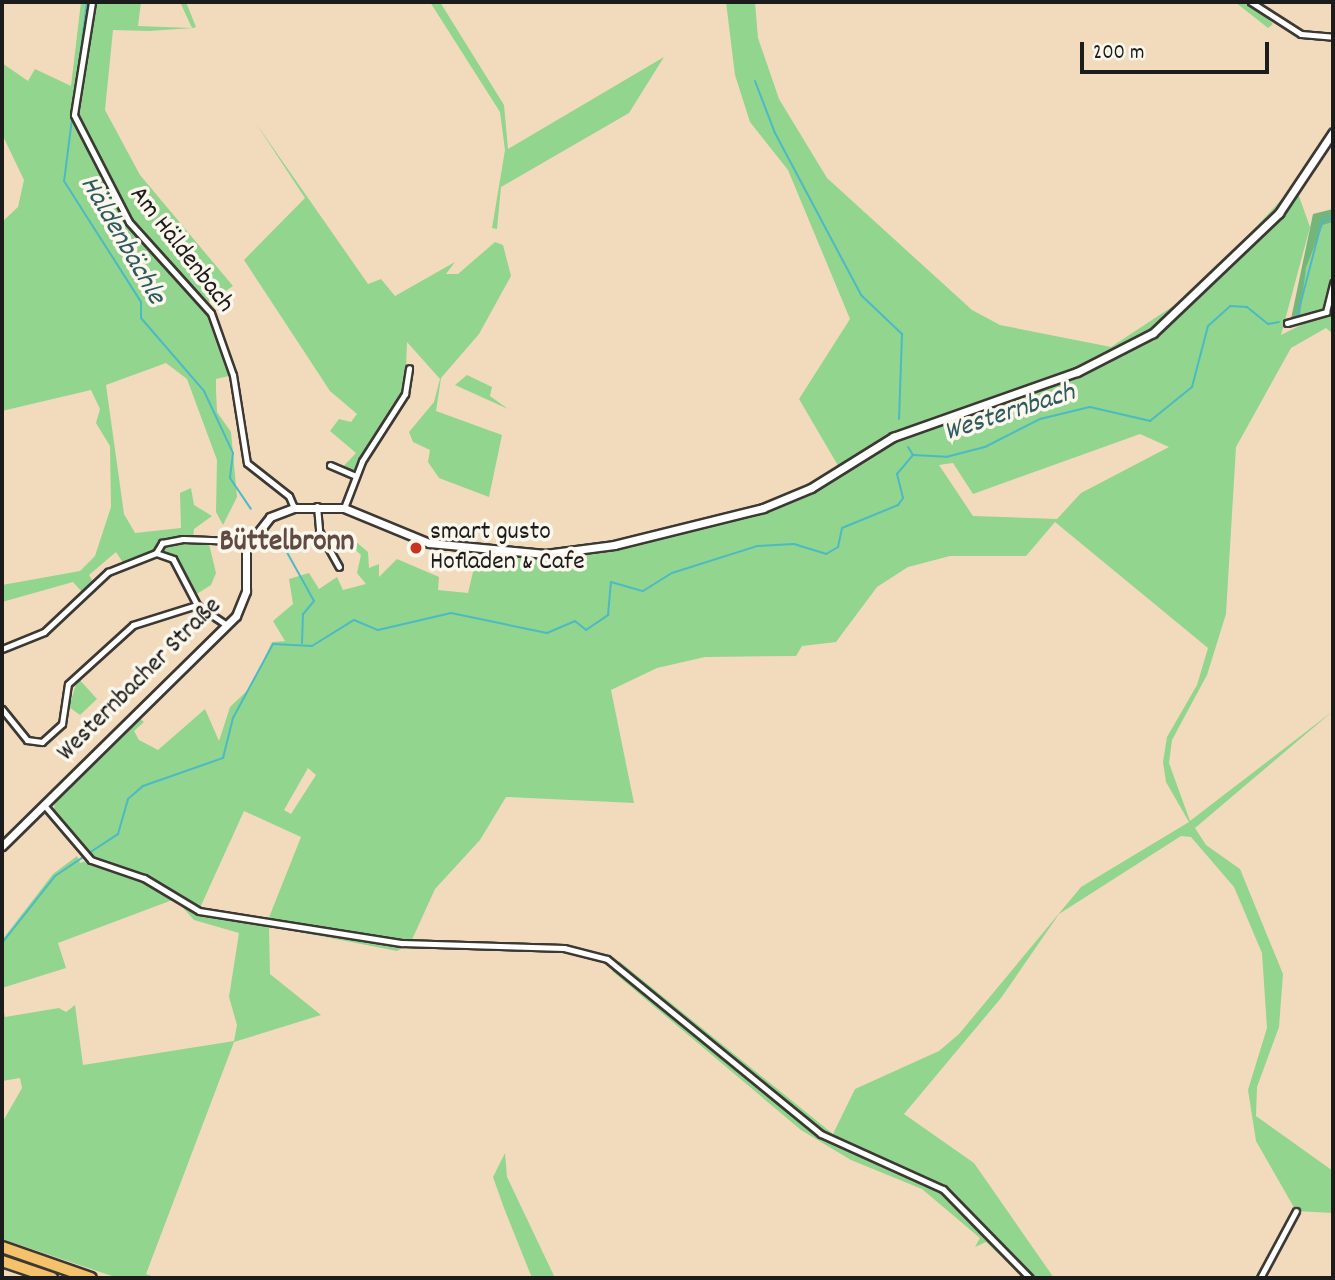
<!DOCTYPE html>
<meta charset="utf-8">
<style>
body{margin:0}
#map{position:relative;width:1335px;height:1280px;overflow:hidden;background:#f2dbbc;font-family:Dekko,sans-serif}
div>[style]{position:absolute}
.green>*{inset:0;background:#91d58e}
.forest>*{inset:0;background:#74b679}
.stream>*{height:2px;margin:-1px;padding:0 1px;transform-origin:1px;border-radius:1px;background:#4cbac5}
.roads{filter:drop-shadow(2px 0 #3c3934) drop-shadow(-2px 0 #3c3934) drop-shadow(0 2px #3c3934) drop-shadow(0 -2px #3c3934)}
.minor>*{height:5px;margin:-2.5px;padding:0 2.5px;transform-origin:2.5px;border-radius:2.5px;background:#fff}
.tertiary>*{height:7px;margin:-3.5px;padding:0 3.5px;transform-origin:3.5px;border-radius:3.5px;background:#fff}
.motorway>*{height:10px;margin:-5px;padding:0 5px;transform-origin:5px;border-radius:5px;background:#f3c26a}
.dots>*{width:19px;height:19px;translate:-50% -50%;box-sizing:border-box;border:4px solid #fbf7ec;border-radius:50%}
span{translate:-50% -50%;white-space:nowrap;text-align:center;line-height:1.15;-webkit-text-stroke:7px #fbf7ec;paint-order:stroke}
.street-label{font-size:26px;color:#1c1c1c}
.poi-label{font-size:26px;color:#1c1c1c}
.left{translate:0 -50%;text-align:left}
.water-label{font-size:28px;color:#2f5b60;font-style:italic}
.quarter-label{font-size:30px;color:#604a42;font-weight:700}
.frame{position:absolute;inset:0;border:4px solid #1c1c1c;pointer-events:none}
.scale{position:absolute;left:1080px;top:42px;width:189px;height:32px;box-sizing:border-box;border:4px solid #1c1c1c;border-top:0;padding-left:9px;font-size:21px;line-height:24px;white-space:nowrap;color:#1c1c1c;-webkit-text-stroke:5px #fbf7ec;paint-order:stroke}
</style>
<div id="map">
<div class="green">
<div style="clip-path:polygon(81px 2px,141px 2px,138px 26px,192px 28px,180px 2px,186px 2px,196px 27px,193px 28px,149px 31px,113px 30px,105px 110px,140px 175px,233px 286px,209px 302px,198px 295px,218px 326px,233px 375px,216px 379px,216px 391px,217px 412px,231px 432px,237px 497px,223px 525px,216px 512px,217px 460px,187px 379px,166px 363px,106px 385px,124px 514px,135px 533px,181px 528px,180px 493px,191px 488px,194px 505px,212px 516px,194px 529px,193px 539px,208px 540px,216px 573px,211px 585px,192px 597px,173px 559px,156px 553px,125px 566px,116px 552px,89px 575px,94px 583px,84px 594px,73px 582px,2px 602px,2px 585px,80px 571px,95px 556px,111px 507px,110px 446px,96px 423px,100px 409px,91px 390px,2px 411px,2px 222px,18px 207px,24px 180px,2px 134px,2px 63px,28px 81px,35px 69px,71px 86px)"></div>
<div style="clip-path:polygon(430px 2px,440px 2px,504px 105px,508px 149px,664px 57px,629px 113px,501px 187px,497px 229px,492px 228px,505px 150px,500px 112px)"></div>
<div style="clip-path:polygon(evenodd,726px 2px,755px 2px,758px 38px,779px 99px,827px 178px,972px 310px,1000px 325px,1111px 347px,1196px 291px,1295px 185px,1310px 227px,1281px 335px,1323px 314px,1296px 318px,1306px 268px,1323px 225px,1333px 222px,1333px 334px,1326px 328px,1291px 348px,1236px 447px,1226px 614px,1207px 675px,1172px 740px,1169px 763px,1190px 821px,1333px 711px,1195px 828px,1206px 845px,1240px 869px,1283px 974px,1279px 1027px,1257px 1087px,1256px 1116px,1333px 1171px,1333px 1213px,1296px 1211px,1256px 1141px,1248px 1090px,1267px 1028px,1262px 953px,1234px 887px,1191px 837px,1181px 836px,1059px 914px,1001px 998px,904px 1114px,974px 1163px,1054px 1278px,1024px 1278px,986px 1242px,975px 1247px,980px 1238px,922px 1189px,851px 1160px,801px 1130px,612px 971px,619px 961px,833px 1134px,855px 1089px,939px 1051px,959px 1034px,1081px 887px,1189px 822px,1166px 782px,1163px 762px,1167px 737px,1197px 685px,1208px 648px,1055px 522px,1026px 556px,950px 556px,908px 567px,877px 587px,836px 642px,802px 646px,796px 656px,705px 657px,657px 668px,611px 690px,634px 803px,506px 797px,480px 840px,435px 889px,410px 944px,397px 951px,269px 926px,270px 974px,321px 1015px,234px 1042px,146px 1274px,157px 1278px,118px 1278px,2px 1239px,2px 1123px,22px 1088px,20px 1078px,2px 1081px,2px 1005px,5px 1017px,59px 1008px,66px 1012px,75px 1005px,83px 1065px,234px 1041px,237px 1025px,229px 997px,239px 933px,194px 920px,175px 899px,58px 943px,66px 968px,2px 988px,2px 940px,53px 874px,77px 856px,80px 863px,90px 860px,49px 811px,2px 846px,50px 799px,54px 811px,55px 798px,138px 717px,144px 722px,134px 731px,139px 740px,158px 750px,205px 709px,219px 741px,230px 707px,250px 688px,272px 642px,285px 641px,273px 621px,293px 604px,289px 579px,309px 573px,319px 589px,337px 577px,343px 590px,366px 584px,357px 573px,361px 555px,345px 540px,349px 536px,368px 552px,369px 568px,379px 564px,379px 577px,397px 559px,439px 577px,438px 590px,468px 593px,478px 551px,580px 550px,788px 499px,840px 469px,799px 399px,850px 319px,788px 170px,750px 122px,735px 75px,726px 2px,1140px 434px,1169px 447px,1081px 493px,1057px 519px,973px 516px,939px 465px,953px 463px,973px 494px,1140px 434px,726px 2px,308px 768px,316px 775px,291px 814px,284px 810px,308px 768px,726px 2px,244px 811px,301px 837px,268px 920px,199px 910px,244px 811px)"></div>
<div style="clip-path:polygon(1235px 2px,1251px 2px,1273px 24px,1268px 28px)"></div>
<div style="clip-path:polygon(255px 122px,368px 284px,381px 279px,395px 296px,455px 262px,446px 274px,458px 274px,495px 242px,503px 245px,511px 276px,479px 334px,441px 378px,436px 411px,502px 435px,489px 497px,439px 478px,428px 462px,430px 450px,413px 442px,409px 432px,434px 402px,440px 379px,407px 342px,405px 394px,356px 476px,341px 469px,356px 453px,330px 431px,339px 419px,351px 422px,357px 414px,330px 391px,244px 260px,305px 198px)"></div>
<div style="clip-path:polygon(467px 375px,492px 387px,490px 396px,508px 409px,455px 385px)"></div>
<div style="clip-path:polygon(78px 678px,97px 699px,80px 715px,69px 707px)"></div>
<div style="clip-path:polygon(505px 1153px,507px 1177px,555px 1278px,532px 1278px,504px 1208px,493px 1177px)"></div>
</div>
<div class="forest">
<div style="clip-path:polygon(1333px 209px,1333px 222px,1323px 225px,1306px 268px,1300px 315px,1291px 319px,1313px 214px)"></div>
</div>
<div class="stream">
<div style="left:87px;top:2px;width:180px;rotate:97.3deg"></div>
<div style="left:64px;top:181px;width:143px;rotate:57.5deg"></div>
<div style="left:141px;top:302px;width:16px;rotate:90deg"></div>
<div style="left:141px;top:318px;width:96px;rotate:49.2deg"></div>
<div style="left:204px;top:391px;width:68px;rotate:64.9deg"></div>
<div style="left:233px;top:453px;width:25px;rotate:97deg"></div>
<div style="left:230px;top:478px;width:37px;rotate:56deg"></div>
<div style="left:755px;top:81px;width:56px;rotate:69deg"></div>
<div style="left:775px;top:133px;width:183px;rotate:62deg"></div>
<div style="left:861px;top:295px;width:57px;rotate:43.6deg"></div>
<div style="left:902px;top:334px;width:85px;rotate:92deg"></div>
<div style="left:1297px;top:317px;width:99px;rotate:-75.4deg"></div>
<div style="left:1322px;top:221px;width:11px;rotate:-15deg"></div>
<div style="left:908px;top:447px;width:9px;rotate:58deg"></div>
<div style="left:279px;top:538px;width:72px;rotate:60.9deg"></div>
<div style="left:314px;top:601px;width:17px;rotate:130deg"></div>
<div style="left:303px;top:614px;width:29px;rotate:92deg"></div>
<div style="left:89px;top:853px;width:35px;rotate:-33deg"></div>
<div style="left:118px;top:834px;width:36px;rotate:-74deg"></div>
<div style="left:128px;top:799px;width:20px;rotate:-41deg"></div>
<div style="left:143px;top:786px;width:85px;rotate:-19.3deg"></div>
<div style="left:223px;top:758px;width:41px;rotate:-76deg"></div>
<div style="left:233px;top:718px;width:84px;rotate:-61.6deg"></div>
<div style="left:273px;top:644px;width:39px;rotate:3deg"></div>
<div style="left:312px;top:646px;width:49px;rotate:-31.8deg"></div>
<div style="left:354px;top:620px;width:26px;rotate:23deg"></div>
<div style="left:378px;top:630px;width:75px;rotate:-13.1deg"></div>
<div style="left:451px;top:613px;width:98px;rotate:11.8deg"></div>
<div style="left:547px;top:633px;width:30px;rotate:-23deg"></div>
<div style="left:575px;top:621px;width:14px;rotate:39deg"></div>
<div style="left:586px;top:630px;width:27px;rotate:-34deg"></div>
<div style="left:608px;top:615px;width:33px;rotate:-85deg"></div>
<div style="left:611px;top:582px;width:33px;rotate:16deg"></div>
<div style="left:643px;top:591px;width:34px;rotate:-32deg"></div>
<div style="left:672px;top:573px;width:89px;rotate:-17.6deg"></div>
<div style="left:757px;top:546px;width:37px;rotate:-3deg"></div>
<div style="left:794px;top:544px;width:34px;rotate:17deg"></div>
<div style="left:826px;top:554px;width:14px;rotate:-30deg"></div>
<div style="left:838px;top:547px;width:19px;rotate:-78deg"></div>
<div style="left:842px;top:528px;width:61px;rotate:-22.3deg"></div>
<div style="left:898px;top:505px;width:9px;rotate:-54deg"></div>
<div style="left:903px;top:498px;width:25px;rotate:-104deg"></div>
<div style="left:897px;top:474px;width:25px;rotate:-50deg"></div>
<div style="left:913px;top:455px;width:33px;rotate:3deg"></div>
<div style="left:946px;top:457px;width:40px;rotate:-14.4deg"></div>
<div style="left:985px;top:447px;width:62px;rotate:-27deg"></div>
<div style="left:1040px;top:419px;width:51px;rotate:-13.5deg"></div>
<div style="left:1090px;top:407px;width:62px;rotate:13.1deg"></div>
<div style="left:1150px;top:421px;width:54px;rotate:-39deg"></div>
<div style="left:1192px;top:387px;width:63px;rotate:-75.3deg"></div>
<div style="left:1208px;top:326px;width:30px;rotate:-42deg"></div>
<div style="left:1230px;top:306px;width:17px;rotate:3deg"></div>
<div style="left:1247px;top:307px;width:27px;rotate:39deg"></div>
<div style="left:1268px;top:324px;width:11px;rotate:-10deg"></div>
<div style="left:2px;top:943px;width:85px;rotate:-51.7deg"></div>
<div style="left:55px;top:876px;width:36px;rotate:-34deg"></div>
</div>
<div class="roads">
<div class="minor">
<div style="left:92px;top:2px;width:114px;rotate:99.1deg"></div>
<div style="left:74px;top:115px;width:120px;rotate:62.8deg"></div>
<div style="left:129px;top:222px;width:122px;rotate:48deg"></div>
<div style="left:211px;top:313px;width:66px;rotate:70.5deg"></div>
<div style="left:233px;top:375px;width:89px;rotate:81deg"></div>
<div style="left:247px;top:463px;width:53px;rotate:38.2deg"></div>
<div style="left:289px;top:496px;width:13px;rotate:67deg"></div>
<div style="left:1251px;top:2px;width:59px;rotate:32.6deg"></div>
<div style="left:1301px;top:34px;width:32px;rotate:5deg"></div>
<div style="left:1287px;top:323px;width:41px;rotate:-15.8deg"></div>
<div style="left:1326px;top:312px;width:30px;rotate:-76deg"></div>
<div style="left:330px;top:465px;width:28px;rotate:23deg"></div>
<div style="left:317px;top:506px;width:25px;rotate:85deg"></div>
<div style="left:319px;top:531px;width:41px;rotate:60.9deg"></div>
<div style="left:344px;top:508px;width:50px;rotate:-69deg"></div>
<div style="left:362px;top:461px;width:80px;rotate:-57.3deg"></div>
<div style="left:405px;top:394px;width:26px;rotate:-81deg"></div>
<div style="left:156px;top:553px;width:12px;rotate:-59deg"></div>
<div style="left:162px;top:543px;width:21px;rotate:-11deg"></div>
<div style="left:183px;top:539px;width:55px;rotate:2.1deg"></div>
<div style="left:238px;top:541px;width:11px;rotate:41deg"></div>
<div style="left:2px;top:649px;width:45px;rotate:-22deg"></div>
<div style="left:44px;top:632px;width:88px;rotate:-43.2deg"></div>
<div style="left:108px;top:572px;width:52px;rotate:-21.6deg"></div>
<div style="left:156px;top:553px;width:18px;rotate:19deg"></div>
<div style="left:173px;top:559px;width:52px;rotate:62.4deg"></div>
<div style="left:197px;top:605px;width:36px;rotate:34deg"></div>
<div style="left:2px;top:709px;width:40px;rotate:51deg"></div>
<div style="left:27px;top:740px;width:15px;rotate:8deg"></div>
<div style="left:42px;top:742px;width:27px;rotate:-42deg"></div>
<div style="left:62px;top:724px;width:40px;rotate:-81.5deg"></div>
<div style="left:68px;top:684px;width:88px;rotate:-42.2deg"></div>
<div style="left:133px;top:625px;width:67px;rotate:-17.4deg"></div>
<div style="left:44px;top:805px;width:72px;rotate:49.5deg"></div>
<div style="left:91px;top:860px;width:56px;rotate:18.8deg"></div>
<div style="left:144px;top:878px;width:64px;rotate:31deg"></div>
<div style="left:199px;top:911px;width:206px;rotate:9deg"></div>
<div style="left:402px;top:943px;width:162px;rotate:1.8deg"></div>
<div style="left:564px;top:948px;width:44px;rotate:14.3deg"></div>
<div style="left:607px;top:959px;width:276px;rotate:39.3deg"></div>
<div style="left:821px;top:1134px;width:134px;rotate:24.3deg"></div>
<div style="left:943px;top:1189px;width:124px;rotate:45.7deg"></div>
<div style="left:1260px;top:1278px;width:76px;rotate:-61.8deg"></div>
</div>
<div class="tertiary">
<div style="left:2px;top:846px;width:328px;rotate:-44.5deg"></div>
<div style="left:236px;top:616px;width:27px;rotate:-68deg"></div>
<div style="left:246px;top:591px;width:43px;rotate:-90deg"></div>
<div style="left:246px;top:548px;width:39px;rotate:-52deg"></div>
<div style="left:270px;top:517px;width:26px;rotate:-21deg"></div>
<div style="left:294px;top:508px;width:50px"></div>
<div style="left:344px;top:508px;width:92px;rotate:22.4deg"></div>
<div style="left:429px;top:543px;width:117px;rotate:5.4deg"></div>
<div style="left:545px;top:554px;width:70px;rotate:-7.4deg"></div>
<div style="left:614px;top:545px;width:154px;rotate:-13.9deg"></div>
<div style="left:763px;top:508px;width:52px;rotate:-22.6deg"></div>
<div style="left:811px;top:488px;width:97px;rotate:-31.9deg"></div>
<div style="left:893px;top:437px;width:195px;rotate:-19.5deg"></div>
<div style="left:1077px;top:372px;width:85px;rotate:-27.2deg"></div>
<div style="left:1153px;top:333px;width:174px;rotate:-43.6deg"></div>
<div style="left:1279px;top:213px;width:97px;rotate:-56.3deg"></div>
</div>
<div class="motorway">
<div style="left:2px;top:1247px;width:94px;rotate:19.2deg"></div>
<div style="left:2px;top:1261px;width:53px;rotate:18.8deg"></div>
</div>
</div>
<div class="dots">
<div style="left:416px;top:548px;background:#c8321e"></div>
</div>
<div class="street-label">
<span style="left:181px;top:250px;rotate:52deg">Am Häldenbach</span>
<span style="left:140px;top:680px;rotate:-45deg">Westernbacher Straße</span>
</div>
<div class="poi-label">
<span class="left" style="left:430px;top:548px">smart gusto<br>Hofladen &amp; Cafe</span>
</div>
<div class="water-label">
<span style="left:121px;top:241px;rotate:60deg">Häldenbächle</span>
<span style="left:1010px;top:414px;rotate:-18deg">Westernbach</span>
</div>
<div class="quarter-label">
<span style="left:287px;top:544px">Büttelbronn</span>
</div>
<div class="frame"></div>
<div class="scale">200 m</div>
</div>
